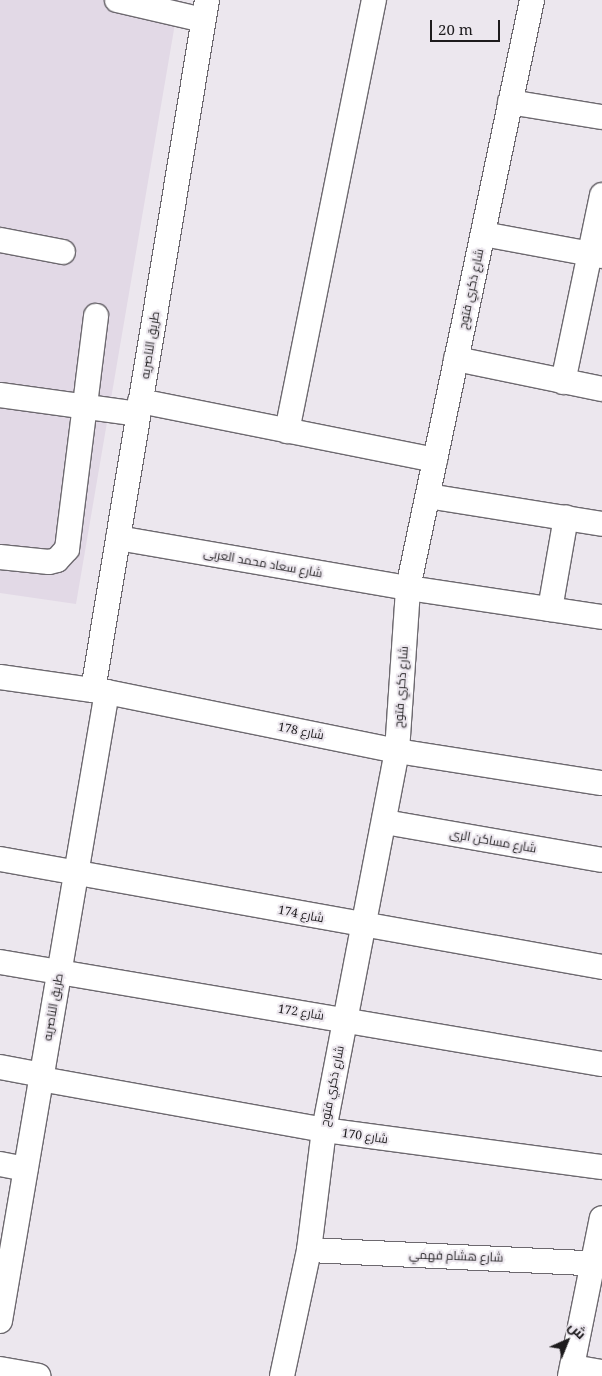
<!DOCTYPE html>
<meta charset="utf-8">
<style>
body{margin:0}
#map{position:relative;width:602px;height:1376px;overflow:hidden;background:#ece7ee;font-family:"Noto Serif",Cairo,serif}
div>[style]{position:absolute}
.built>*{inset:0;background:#e2d9e6}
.roads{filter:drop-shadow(1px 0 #6d696f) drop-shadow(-1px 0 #6d696f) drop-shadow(0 1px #6d696f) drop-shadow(0 -1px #6d696f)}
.minor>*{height:24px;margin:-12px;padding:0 12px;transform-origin:12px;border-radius:12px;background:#fff}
span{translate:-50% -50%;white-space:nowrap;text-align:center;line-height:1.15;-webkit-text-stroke:4px #ece7ee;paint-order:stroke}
.street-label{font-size:12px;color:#1d1b1d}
.north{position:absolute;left:542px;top:1316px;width:50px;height:50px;-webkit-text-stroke:4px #ece7ee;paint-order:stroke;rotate:44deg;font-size:14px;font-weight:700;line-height:20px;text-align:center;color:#1d1b1d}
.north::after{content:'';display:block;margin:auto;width:18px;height:22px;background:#1d1b1d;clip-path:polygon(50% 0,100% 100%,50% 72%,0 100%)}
.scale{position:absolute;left:430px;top:20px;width:70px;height:22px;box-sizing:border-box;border:2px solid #1d1b1d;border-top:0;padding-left:6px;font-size:15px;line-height:18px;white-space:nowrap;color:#1d1b1d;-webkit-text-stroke:4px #ece7ee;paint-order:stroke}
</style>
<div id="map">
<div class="built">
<div style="clip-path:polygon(0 0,179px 0,76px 604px,0 593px)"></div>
</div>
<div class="roads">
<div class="minor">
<div style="left:117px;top:0;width:88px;rotate:13.1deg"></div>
<div style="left:510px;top:102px;width:93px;rotate:9.3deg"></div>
<div style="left:483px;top:234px;width:121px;rotate:10.5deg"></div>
<div style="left:0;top:240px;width:64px;rotate:10.8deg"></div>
<div style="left:456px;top:359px;width:149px;rotate:11.6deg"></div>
<div style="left:563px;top:382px;width:191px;rotate:-78.2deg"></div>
<div style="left:0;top:395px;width:139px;rotate:7.8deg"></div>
<div style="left:140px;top:401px;width:301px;rotate:11.3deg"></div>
<div style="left:287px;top:431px;width:440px;rotate:-78.6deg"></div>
<div style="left:428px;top:496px;width:176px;rotate:9.1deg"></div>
<div style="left:118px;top:538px;width:294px;rotate:9.8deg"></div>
<div style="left:408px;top:588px;width:196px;rotate:8.5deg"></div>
<div style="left:0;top:557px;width:49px;rotate:5.8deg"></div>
<div style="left:49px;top:562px;width:8px;rotate:-14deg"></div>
<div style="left:57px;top:560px;width:15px;rotate:-48deg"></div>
<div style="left:67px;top:549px;width:235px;rotate:-82.9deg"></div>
<div style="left:550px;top:609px;width:93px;rotate:-80.1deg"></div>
<div style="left:0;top:677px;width:108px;rotate:8deg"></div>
<div style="left:107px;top:692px;width:296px;rotate:11.5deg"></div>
<div style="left:397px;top:751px;width:207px;rotate:8.9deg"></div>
<div style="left:93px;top:690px;width:699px;rotate:-80.62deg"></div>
<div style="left:385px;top:822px;width:220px;rotate:9.9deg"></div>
<div style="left:0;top:859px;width:612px;rotate:10.17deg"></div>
<div style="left:0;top:962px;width:611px;rotate:9.62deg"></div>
<div style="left:0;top:1067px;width:43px;rotate:10.8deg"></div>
<div style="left:41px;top:1079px;width:288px;rotate:10.2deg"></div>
<div style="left:324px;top:1130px;width:280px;rotate:7.6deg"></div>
<div style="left:0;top:1164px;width:26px;rotate:11deg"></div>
<div style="left:309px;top:1250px;width:293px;rotate:2.7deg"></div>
<div style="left:0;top:1321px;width:638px;rotate:-80.35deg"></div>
<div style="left:573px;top:1367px;width:29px;rotate:10deg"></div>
<div style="left:0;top:1369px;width:39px;rotate:10deg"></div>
<div style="left:282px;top:1376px;width:129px;rotate:-77.9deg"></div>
<div style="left:309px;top:1250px;width:121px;rotate:-82.9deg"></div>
<div style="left:324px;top:1130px;width:386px;rotate:-79.1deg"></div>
<div style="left:397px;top:751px;width:163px;rotate:-86.1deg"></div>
<div style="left:408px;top:588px;width:601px;rotate:-78.09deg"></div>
<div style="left:570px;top:1376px;width:161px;rotate:-78.6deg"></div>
</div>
</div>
<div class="street-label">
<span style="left:471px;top:289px;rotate:-78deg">شارع ذكري فتوح</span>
<span style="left:150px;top:345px;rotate:-81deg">طريق الناصريه</span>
<span style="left:263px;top:563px;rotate:10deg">شارع سعاد محمد العربى</span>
<span style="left:401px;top:687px;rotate:-86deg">شارع ذكري فتوح</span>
<span style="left:301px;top:731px;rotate:11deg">شارع 178</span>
<span style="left:493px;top:841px;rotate:10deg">شارع مساكن الرى</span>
<span style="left:301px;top:914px;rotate:11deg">شارع 174</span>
<span style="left:53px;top:1007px;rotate:-80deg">طريق الناصريه</span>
<span style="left:301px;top:1012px;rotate:9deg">شارع 172</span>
<span style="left:332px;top:1086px;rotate:-79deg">شارع ذكري فتوح</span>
<span style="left:365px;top:1136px;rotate:8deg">شارع 170</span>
<span style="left:456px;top:1256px;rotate:2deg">شارع هشام فهمي</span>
</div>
<div class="north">ش</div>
<div class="scale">20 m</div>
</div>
